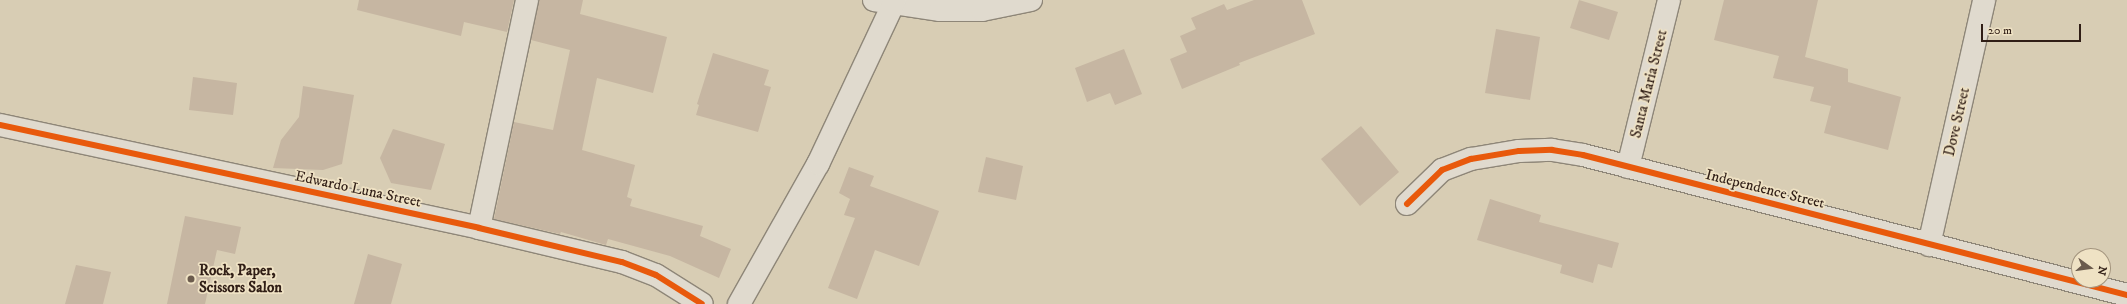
<!DOCTYPE html>
<style>
body{margin:0}
#map{position:relative;width:2127px;height:304px;overflow:hidden;background:#d8cdb4;font-family:"IM FELL DW Pica",serif}
div>[style]{position:absolute}
.building>*{inset:0;background:#c6b6a2}
.roads{filter:drop-shadow(1px 0 #8e8678) drop-shadow(-1px 0 #8e8678) drop-shadow(0 1px #8e8678) drop-shadow(0 -1px #8e8678)}
.minor>*{height:22px;margin:-11px;padding:0 11px;transform-origin:11px;border-radius:11px;background:#e0dace}
.cycleway>*{height:6px;margin:-3px;padding:0 3px;transform-origin:3px;border-radius:3px;background:#e8590c}
.dots>*{width:11px;height:11px;translate:-50% -50%;box-sizing:border-box;border:2px solid #efe2c4;border-radius:50%}
span{translate:-50% -50%;white-space:nowrap;text-align:center;line-height:1.15;-webkit-text-stroke:3.5px #efe2c4;paint-order:stroke}
.street-label{font-size:15px;color:#301e16}
.poi-label{font-size:15px;color:#301e16;font-weight:700}
.left{translate:0 -50%;text-align:left}
.north{position:absolute;left:2071px;top:248px;width:40px;height:40px;box-sizing:border-box;background:#efe2c4;border:1px solid #a3947e;border-radius:50%;rotate:104deg;font-size:11px;font-weight:700;line-height:16px;text-align:center;color:#301e16}
.north::after{content:'';display:block;margin:auto;width:14px;height:18px;background:#6b5b4d;clip-path:polygon(50% 0,100% 100%,50% 72%,0 100%)}
.scale{position:absolute;left:1981px;top:24px;width:100px;height:18px;box-sizing:border-box;border:2px solid #301e16;border-top:0;padding-left:5px;font-size:12px;line-height:14px;white-space:nowrap;color:#301e16;-webkit-text-stroke:3px #efe2c4;paint-order:stroke}
</style>
<div id="map">
<div class="building">
<div style="clip-path:polygon(359px 0,514px 0,507px 32px,464px 22px,461px 36px,357px 10px)"></div>
<div style="clip-path:polygon(539px 0,583px 0,580px 14px,667px 37px,653px 93px,597px 78px,582px 150px,635px 165px,627px 197px,632px 199px,630px 206px,703px 226px,700px 236px,731px 249px,719px 278px,670px 256px,608px 239px,606px 245px,561px 232px,560px 234px,494px 219px,514px 122px,553px 130px,570px 50px,531px 40px)"></div>
<div style="clip-path:polygon(1254px 0,1302px 0,1315px 34px,1239px 63px,1240px 65px,1182px 89px,1170px 59px,1187px 52px,1180px 36px,1196px 29px,1191px 18px,1224px 4px,1227px 10px)"></div>
<div style="clip-path:polygon(1579px 0,1618px 12px,1609px 40px,1570px 28px)"></div>
<div style="clip-path:polygon(1724px 0,1818px 0,1805px 57px,1848px 69px,1848px 82px,1901px 97px,1888px 150px,1824px 133px,1831px 106px,1810px 101px,1814px 87px,1773px 78px,1779px 56px,1714px 40px)"></div>
<div style="clip-path:polygon(1496px 29px,1540px 37px,1530px 100px,1485px 93px)"></div>
<div style="clip-path:polygon(1124px 49px,1142px 94px,1115px 105px,1110px 93px,1087px 102px,1075px 68px)"></div>
<div style="clip-path:polygon(713px 53px,769px 70px,764px 85px,771px 87px,758px 132px,696px 115px,699px 105px,697px 104px)"></div>
<div style="clip-path:polygon(193px 77px,237px 83px,233px 115px,189px 110px)"></div>
<div style="clip-path:polygon(303px 86px,354px 95px,342px 164px,323px 170px,273px 168px,281px 140px,299px 117px)"></div>
<div style="clip-path:polygon(1361px 126px,1399px 172px,1360px 206px,1321px 159px)"></div>
<div style="clip-path:polygon(393px 129px,445px 144px,431px 190px,391px 183px,380px 158px)"></div>
<div style="clip-path:polygon(986px 157px,1023px 166px,1016px 200px,978px 192px)"></div>
<div style="clip-path:polygon(849px 167px,874px 176px,870px 186px,939px 211px,919px 266px,875px 250px,857px 299px,828px 288px,855px 218px,844px 215px,850px 199px,839px 193px)"></div>
<div style="clip-path:polygon(1490px 199px,1541px 215px,1539px 222px,1619px 243px,1612px 268px,1598px 264px,1593px 283px,1560px 273px,1562px 265px,1477px 240px)"></div>
<div style="clip-path:polygon(185px 216px,241px 227px,235px 254px,217px 250px,205px 304px,167px 304px)"></div>
<div style="clip-path:polygon(368px 254px,402px 264px,391px 304px,354px 304px)"></div>
<div style="clip-path:polygon(76px 265px,111px 272px,103px 304px,65px 304px)"></div>
</div>
<div class="roads">
<div class="minor">
<div style="left:874px;top:0;width:67px;rotate:8.6deg"></div>
<div style="left:940px;top:10px;width:42px"></div>
<div style="left:982px;top:10px;width:50px;rotate:-11.5deg"></div>
<div style="left:0;top:125px;width:490px;rotate:12.1deg"></div>
<div style="left:479px;top:228px;width:147px;rotate:13.4deg"></div>
<div style="left:622px;top:262px;width:36px;rotate:21deg"></div>
<div style="left:656px;top:275px;width:54px;rotate:32.2deg"></div>
<div style="left:1628px;top:167px;width:172px;rotate:-76.2deg"></div>
<div style="left:1407px;top:204px;width:49px;rotate:-44.2deg"></div>
<div style="left:1442px;top:170px;width:31px;rotate:-21deg"></div>
<div style="left:1471px;top:159px;width:49px;rotate:-9.5deg"></div>
<div style="left:1519px;top:151px;width:33px;rotate:-2deg"></div>
<div style="left:1552px;top:150px;width:31px;rotate:9deg"></div>
<div style="left:1583px;top:155px;width:562px;rotate:14.43deg"></div>
<div style="left:479px;top:228px;width:233px;rotate:-78.1deg"></div>
<div style="left:1929px;top:245px;width:251px;rotate:-77.3deg"></div>
<div style="left:739px;top:304px;width:161px;rotate:-60.6deg"></div>
<div style="left:818px;top:164px;width:181px;rotate:-64.8deg"></div>
</div>
</div>
<div class="cycleway">
<div style="left:0;top:125px;width:490px;rotate:12.1deg"></div>
<div style="left:479px;top:228px;width:147px;rotate:13.4deg"></div>
<div style="left:622px;top:262px;width:36px;rotate:21deg"></div>
<div style="left:656px;top:275px;width:54px;rotate:32.2deg"></div>
<div style="left:1407px;top:204px;width:49px;rotate:-44.2deg"></div>
<div style="left:1442px;top:170px;width:31px;rotate:-21deg"></div>
<div style="left:1471px;top:159px;width:49px;rotate:-9.5deg"></div>
<div style="left:1519px;top:151px;width:33px;rotate:-2deg"></div>
<div style="left:1552px;top:150px;width:31px;rotate:9deg"></div>
<div style="left:1583px;top:155px;width:562px;rotate:14.43deg"></div>
</div>
<div class="dots">
<div style="left:191px;top:279px;background:#6b5b4d"></div>
</div>
<div class="street-label">
<span style="left:1649px;top:84px;rotate:-76deg">Santa Maria Street</span>
<span style="left:1957px;top:122px;rotate:-77deg">Dove Street</span>
<span style="left:358px;top:189px;rotate:12deg">Edwardo Luna Street</span>
<span style="left:1765px;top:189px;rotate:14deg">Independence Street</span>
</div>
<div class="poi-label">
<span class="left" style="left:199px;top:279px">Rock, Paper,<br>Scissors Salon</span>
</div>
<div class="north">N</div>
<div class="scale">20 m</div>
</div>
